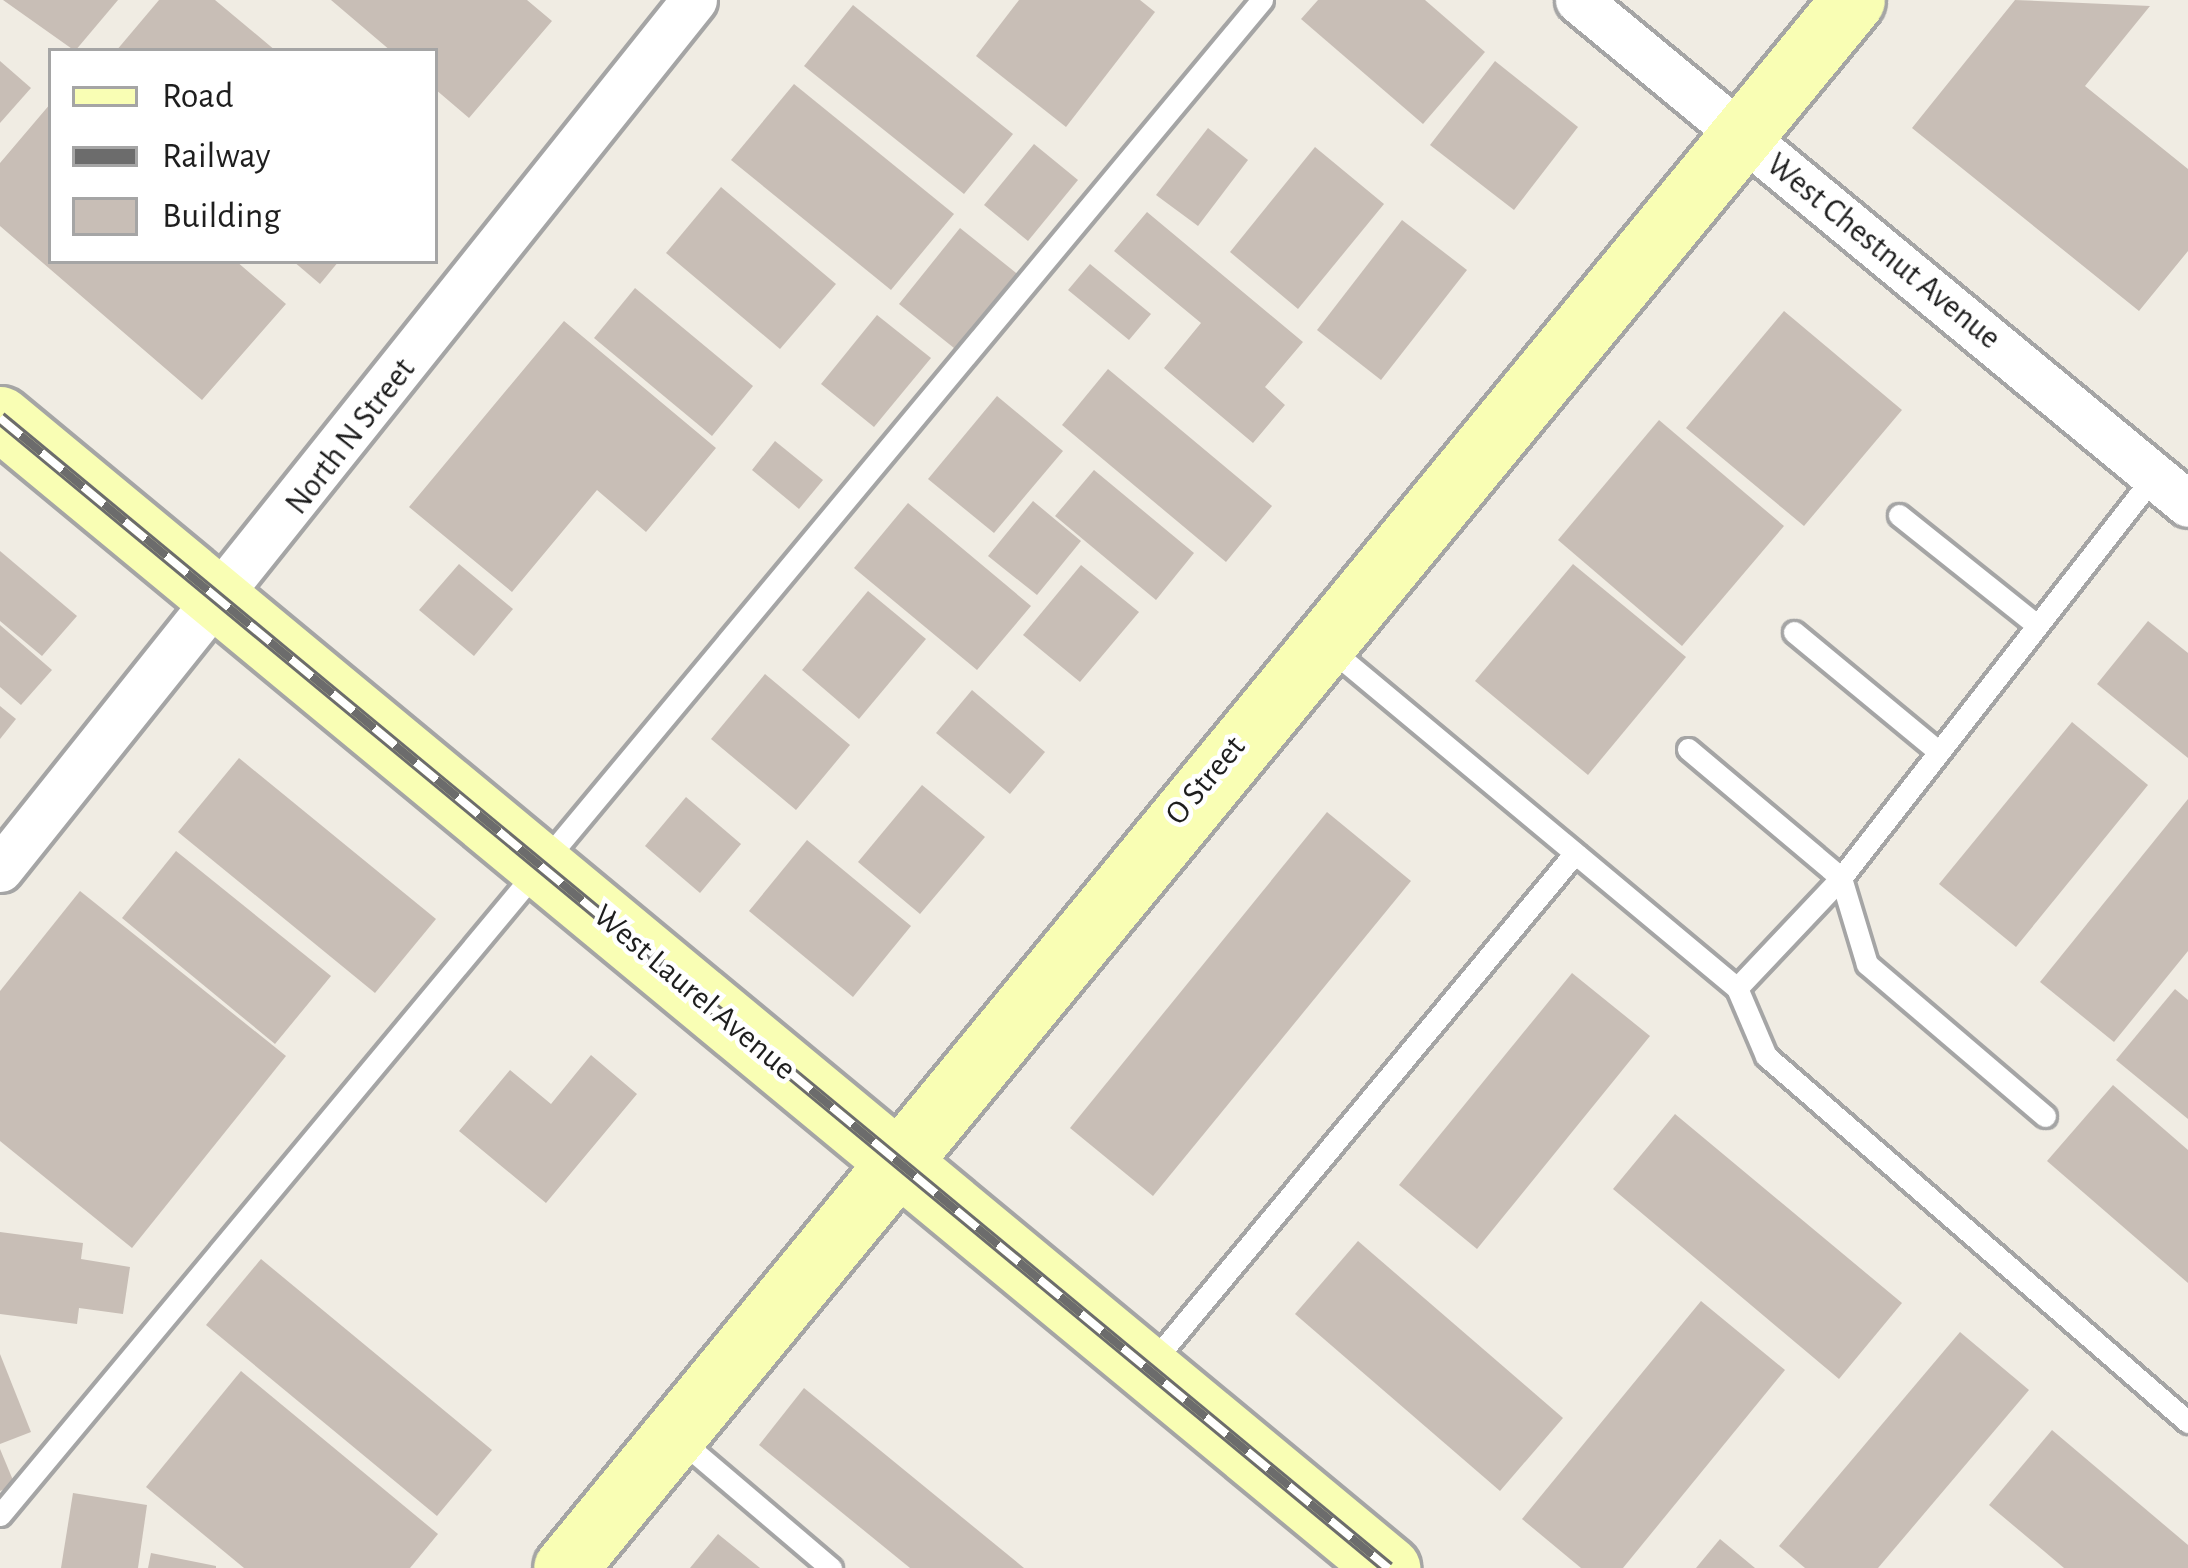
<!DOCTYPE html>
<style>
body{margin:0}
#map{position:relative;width:2188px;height:1568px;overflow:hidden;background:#f0ece3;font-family:"Alegreya Sans",sans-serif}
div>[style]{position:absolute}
.building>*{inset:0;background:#c8beb6}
.roads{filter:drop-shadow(3px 0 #a5a5a5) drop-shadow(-3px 0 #a5a5a5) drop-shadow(0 3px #a5a5a5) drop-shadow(0 -3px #a5a5a5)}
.lane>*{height:21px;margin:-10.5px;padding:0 10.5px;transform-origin:10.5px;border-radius:10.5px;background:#fff}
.street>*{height:45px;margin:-22.5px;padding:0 22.5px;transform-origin:22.5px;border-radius:22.5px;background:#fff}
.secondary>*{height:63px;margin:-31.5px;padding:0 31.5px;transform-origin:31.5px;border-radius:31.5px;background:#f9feb4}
.rail>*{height:14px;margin-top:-7px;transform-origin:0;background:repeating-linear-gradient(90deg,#fff 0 27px,#6c6c6c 0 54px);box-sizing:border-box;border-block:3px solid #6c6c6c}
span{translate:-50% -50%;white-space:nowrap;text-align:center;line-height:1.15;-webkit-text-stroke:9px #fff;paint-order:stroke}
.street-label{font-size:33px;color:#1e1e1e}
.legend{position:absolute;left:48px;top:48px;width:390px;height:216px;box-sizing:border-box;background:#fff;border:3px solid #a5a5a5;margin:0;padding:15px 21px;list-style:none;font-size:36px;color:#1e1e1e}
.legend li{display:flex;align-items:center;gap:24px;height:60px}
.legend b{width:60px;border:3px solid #a5a5a5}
</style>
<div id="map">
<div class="building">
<div style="clip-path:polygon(3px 0,118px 0,75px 51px)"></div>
<div style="clip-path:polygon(159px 0,215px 0,276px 51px,116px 51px)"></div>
<div style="clip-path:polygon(331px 0,527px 0,552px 21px,469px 118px,435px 89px,435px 51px,391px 51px)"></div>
<div style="clip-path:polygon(1019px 0,1140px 0,1155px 12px,1066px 127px,976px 56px)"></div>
<div style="clip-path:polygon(1318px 0,1425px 0,1485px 52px,1423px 124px,1301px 19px)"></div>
<div style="clip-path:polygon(2015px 0,2150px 6px,2085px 86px,2188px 169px,2188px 251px,2139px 311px,1912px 128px)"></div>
<div style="clip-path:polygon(853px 5px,1013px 134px,964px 194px,804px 66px)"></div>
<div style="clip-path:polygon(0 61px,31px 88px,0 123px)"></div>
<div style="clip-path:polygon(1495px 61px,1578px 127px,1514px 210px,1430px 145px)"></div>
<div style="clip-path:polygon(794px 84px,954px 214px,891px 290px,731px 160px)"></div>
<div style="clip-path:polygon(51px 103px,51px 261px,236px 261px,286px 304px,202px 400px,0 226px,0 163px)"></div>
<div style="clip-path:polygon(1208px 128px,1248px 160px,1198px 226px,1156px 195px)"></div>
<div style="clip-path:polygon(1034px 144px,1078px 180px,1028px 241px,984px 205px)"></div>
<div style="clip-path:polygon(1315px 147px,1384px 204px,1298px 309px,1230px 252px)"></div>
<div style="clip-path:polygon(721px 187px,836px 284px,780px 349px,666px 253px)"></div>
<div style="clip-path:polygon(1147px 212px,1303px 342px,1265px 387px,1285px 405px,1253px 443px,1164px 368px,1201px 323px,1114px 251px)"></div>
<div style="clip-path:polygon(1402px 220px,1467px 270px,1381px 380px,1317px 330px)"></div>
<div style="clip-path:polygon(960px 228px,1020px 276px,959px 352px,899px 304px)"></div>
<div style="clip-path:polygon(293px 261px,339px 261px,320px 284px)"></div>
<div style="clip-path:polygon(1090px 264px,1151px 314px,1129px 340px,1068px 290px)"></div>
<div style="clip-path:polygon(635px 288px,753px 386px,712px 436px,594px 338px)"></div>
<div style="clip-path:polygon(1784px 311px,1902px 410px,1804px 526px,1686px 428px)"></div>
<div style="clip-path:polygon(877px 315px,931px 358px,874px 427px,821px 384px)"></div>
<div style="clip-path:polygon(564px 321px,716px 448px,646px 532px,597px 490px,512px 592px,409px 507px)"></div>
<div style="clip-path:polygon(1108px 369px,1272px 506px,1226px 562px,1062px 425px)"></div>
<div style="clip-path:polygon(997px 396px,1063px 451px,994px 533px,928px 479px)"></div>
<div style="clip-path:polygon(1659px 420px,1784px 526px,1682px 646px,1558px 540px)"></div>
<div style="clip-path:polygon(775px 441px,823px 480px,799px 509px,752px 470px)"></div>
<div style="clip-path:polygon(1094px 470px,1194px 553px,1156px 600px,1055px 516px)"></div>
<div style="clip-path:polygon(1033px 501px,1081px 541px,1037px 595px,988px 556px)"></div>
<div style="clip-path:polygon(908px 503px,1031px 606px,977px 670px,854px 568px)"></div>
<div style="clip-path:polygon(0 551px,77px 616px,42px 656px,0 621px)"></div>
<div style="clip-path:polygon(459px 564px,513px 609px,474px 656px,419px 610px)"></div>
<div style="clip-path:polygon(1573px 564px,1686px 657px,1588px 775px,1475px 681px)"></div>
<div style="clip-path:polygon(1081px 565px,1139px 612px,1080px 682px,1023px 635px)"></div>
<div style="clip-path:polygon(868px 591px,926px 639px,859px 719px,802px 670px)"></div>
<div style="clip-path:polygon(2148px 621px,2188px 653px,2188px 758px,2097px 684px)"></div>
<div style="clip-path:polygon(0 625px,52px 670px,21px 705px,0 687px)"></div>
<div style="clip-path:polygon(765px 674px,850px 745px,796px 810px,711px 739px)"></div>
<div style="clip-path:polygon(972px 690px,1045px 752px,1010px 794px,936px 733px)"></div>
<div style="clip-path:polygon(0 706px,16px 719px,0 739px)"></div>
<div style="clip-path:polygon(2072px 722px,2148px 785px,2016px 947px,1939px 884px)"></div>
<div style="clip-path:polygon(239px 758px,436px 919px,375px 993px,178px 832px)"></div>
<div style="clip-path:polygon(922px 785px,985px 837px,920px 914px,858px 862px)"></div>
<div style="clip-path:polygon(686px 797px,741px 844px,700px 893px,645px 846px)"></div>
<div style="clip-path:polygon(2188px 799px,2188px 951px,2114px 1042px,2040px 982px)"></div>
<div style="clip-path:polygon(1327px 812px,1411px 881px,1153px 1196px,1070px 1128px)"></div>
<div style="clip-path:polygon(807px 840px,911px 926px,853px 997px,749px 911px)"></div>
<div style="clip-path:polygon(176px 851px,331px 976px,275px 1044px,122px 918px)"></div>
<div style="clip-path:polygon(80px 891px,286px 1056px,132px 1248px,0 1141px,0 991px)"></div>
<div style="clip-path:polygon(1572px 973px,1650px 1036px,1477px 1249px,1399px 1185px)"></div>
<div style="clip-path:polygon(2175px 989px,2188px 1000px,2188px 1119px,2116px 1060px)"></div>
<div style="clip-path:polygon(591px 1055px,637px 1094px,546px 1203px,459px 1131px,510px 1070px,551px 1104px)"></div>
<div style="clip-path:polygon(2113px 1085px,2188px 1150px,2188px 1283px,2047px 1161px)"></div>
<div style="clip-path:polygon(1675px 1114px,1902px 1303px,1839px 1379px,1613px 1189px)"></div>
<div style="clip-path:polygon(0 1232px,83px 1243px,81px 1259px,130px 1267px,123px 1314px,79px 1308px,77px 1324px,0 1314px)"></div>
<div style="clip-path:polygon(1358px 1241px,1563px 1418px,1500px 1491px,1295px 1314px)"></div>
<div style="clip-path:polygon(261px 1259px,492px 1450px,437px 1516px,206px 1325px)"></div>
<div style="clip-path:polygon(1701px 1301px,1785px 1370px,1623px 1568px,1581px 1568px,1522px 1519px)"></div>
<div style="clip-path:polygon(1960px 1332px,2029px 1390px,1878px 1568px,1805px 1568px,1779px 1546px)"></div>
<div style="clip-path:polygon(0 1354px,31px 1432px,0 1444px)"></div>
<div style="clip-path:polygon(241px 1371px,438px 1534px,410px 1568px,244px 1568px,146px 1487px)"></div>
<div style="clip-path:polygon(804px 1388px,1024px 1568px,910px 1568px,759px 1445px)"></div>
<div style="clip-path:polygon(2052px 1430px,2188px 1545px,2188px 1568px,2064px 1568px,1989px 1505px)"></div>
<div style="clip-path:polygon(0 1449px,15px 1485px,0 1491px)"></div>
<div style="clip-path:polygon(73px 1493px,147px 1505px,138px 1568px,61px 1568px)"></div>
<div style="clip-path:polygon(718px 1534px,760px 1568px,690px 1568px)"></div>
<div style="clip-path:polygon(1720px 1539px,1755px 1568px,1696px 1568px)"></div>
<div style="clip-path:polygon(151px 1553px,216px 1566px,216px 1568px,148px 1568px)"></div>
</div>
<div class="roads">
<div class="lane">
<div style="left:1899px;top:515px;width:176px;rotate:38.6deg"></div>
<div style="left:1794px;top:632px;width:188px;rotate:39.6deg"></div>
<div style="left:1329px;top:648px;width:531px;rotate:39.81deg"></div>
<div style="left:1737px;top:988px;width:74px;rotate:66.9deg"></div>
<div style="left:1766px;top:1056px;width:559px;rotate:40.94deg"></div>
<div style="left:1688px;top:749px;width:200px;rotate:40.1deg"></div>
<div style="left:1841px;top:878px;width:509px;rotate:-52.1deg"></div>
<div style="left:1737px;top:988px;width:151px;rotate:-46.6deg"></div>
<div style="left:1841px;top:878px;width:90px;rotate:73.2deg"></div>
<div style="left:1867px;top:964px;width:234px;rotate:40.5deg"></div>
<div style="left:1151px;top:1364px;width:664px;rotate:-50.32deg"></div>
<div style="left:678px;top:1438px;width:201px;rotate:40.4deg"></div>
<div style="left:0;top:1515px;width:1972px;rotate:-50.21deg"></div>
</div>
<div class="street">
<div style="left:1578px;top:0;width:791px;rotate:39.56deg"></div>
<div style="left:0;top:869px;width:1112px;rotate:-51.39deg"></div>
</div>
<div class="secondary">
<div style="left:0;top:418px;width:1803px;rotate:39.64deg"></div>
<div style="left:565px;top:1568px;width:2029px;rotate:-50.6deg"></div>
</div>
</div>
<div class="rail">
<div style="left:0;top:418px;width:1803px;rotate:39.64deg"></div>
</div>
<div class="street-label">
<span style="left:1883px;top:252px;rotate:39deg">West Chestnut Avenue</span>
<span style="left:351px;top:437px;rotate:-52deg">North N Street</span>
<span style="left:1206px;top:781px;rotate:-50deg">O Street</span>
<span style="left:694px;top:993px;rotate:40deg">West Laurel Avenue</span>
</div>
<ul class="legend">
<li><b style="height:15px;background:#f9feb4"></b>Road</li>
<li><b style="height:15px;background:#6c6c6c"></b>Railway</li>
<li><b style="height:33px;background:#c8beb6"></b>Building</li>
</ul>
</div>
